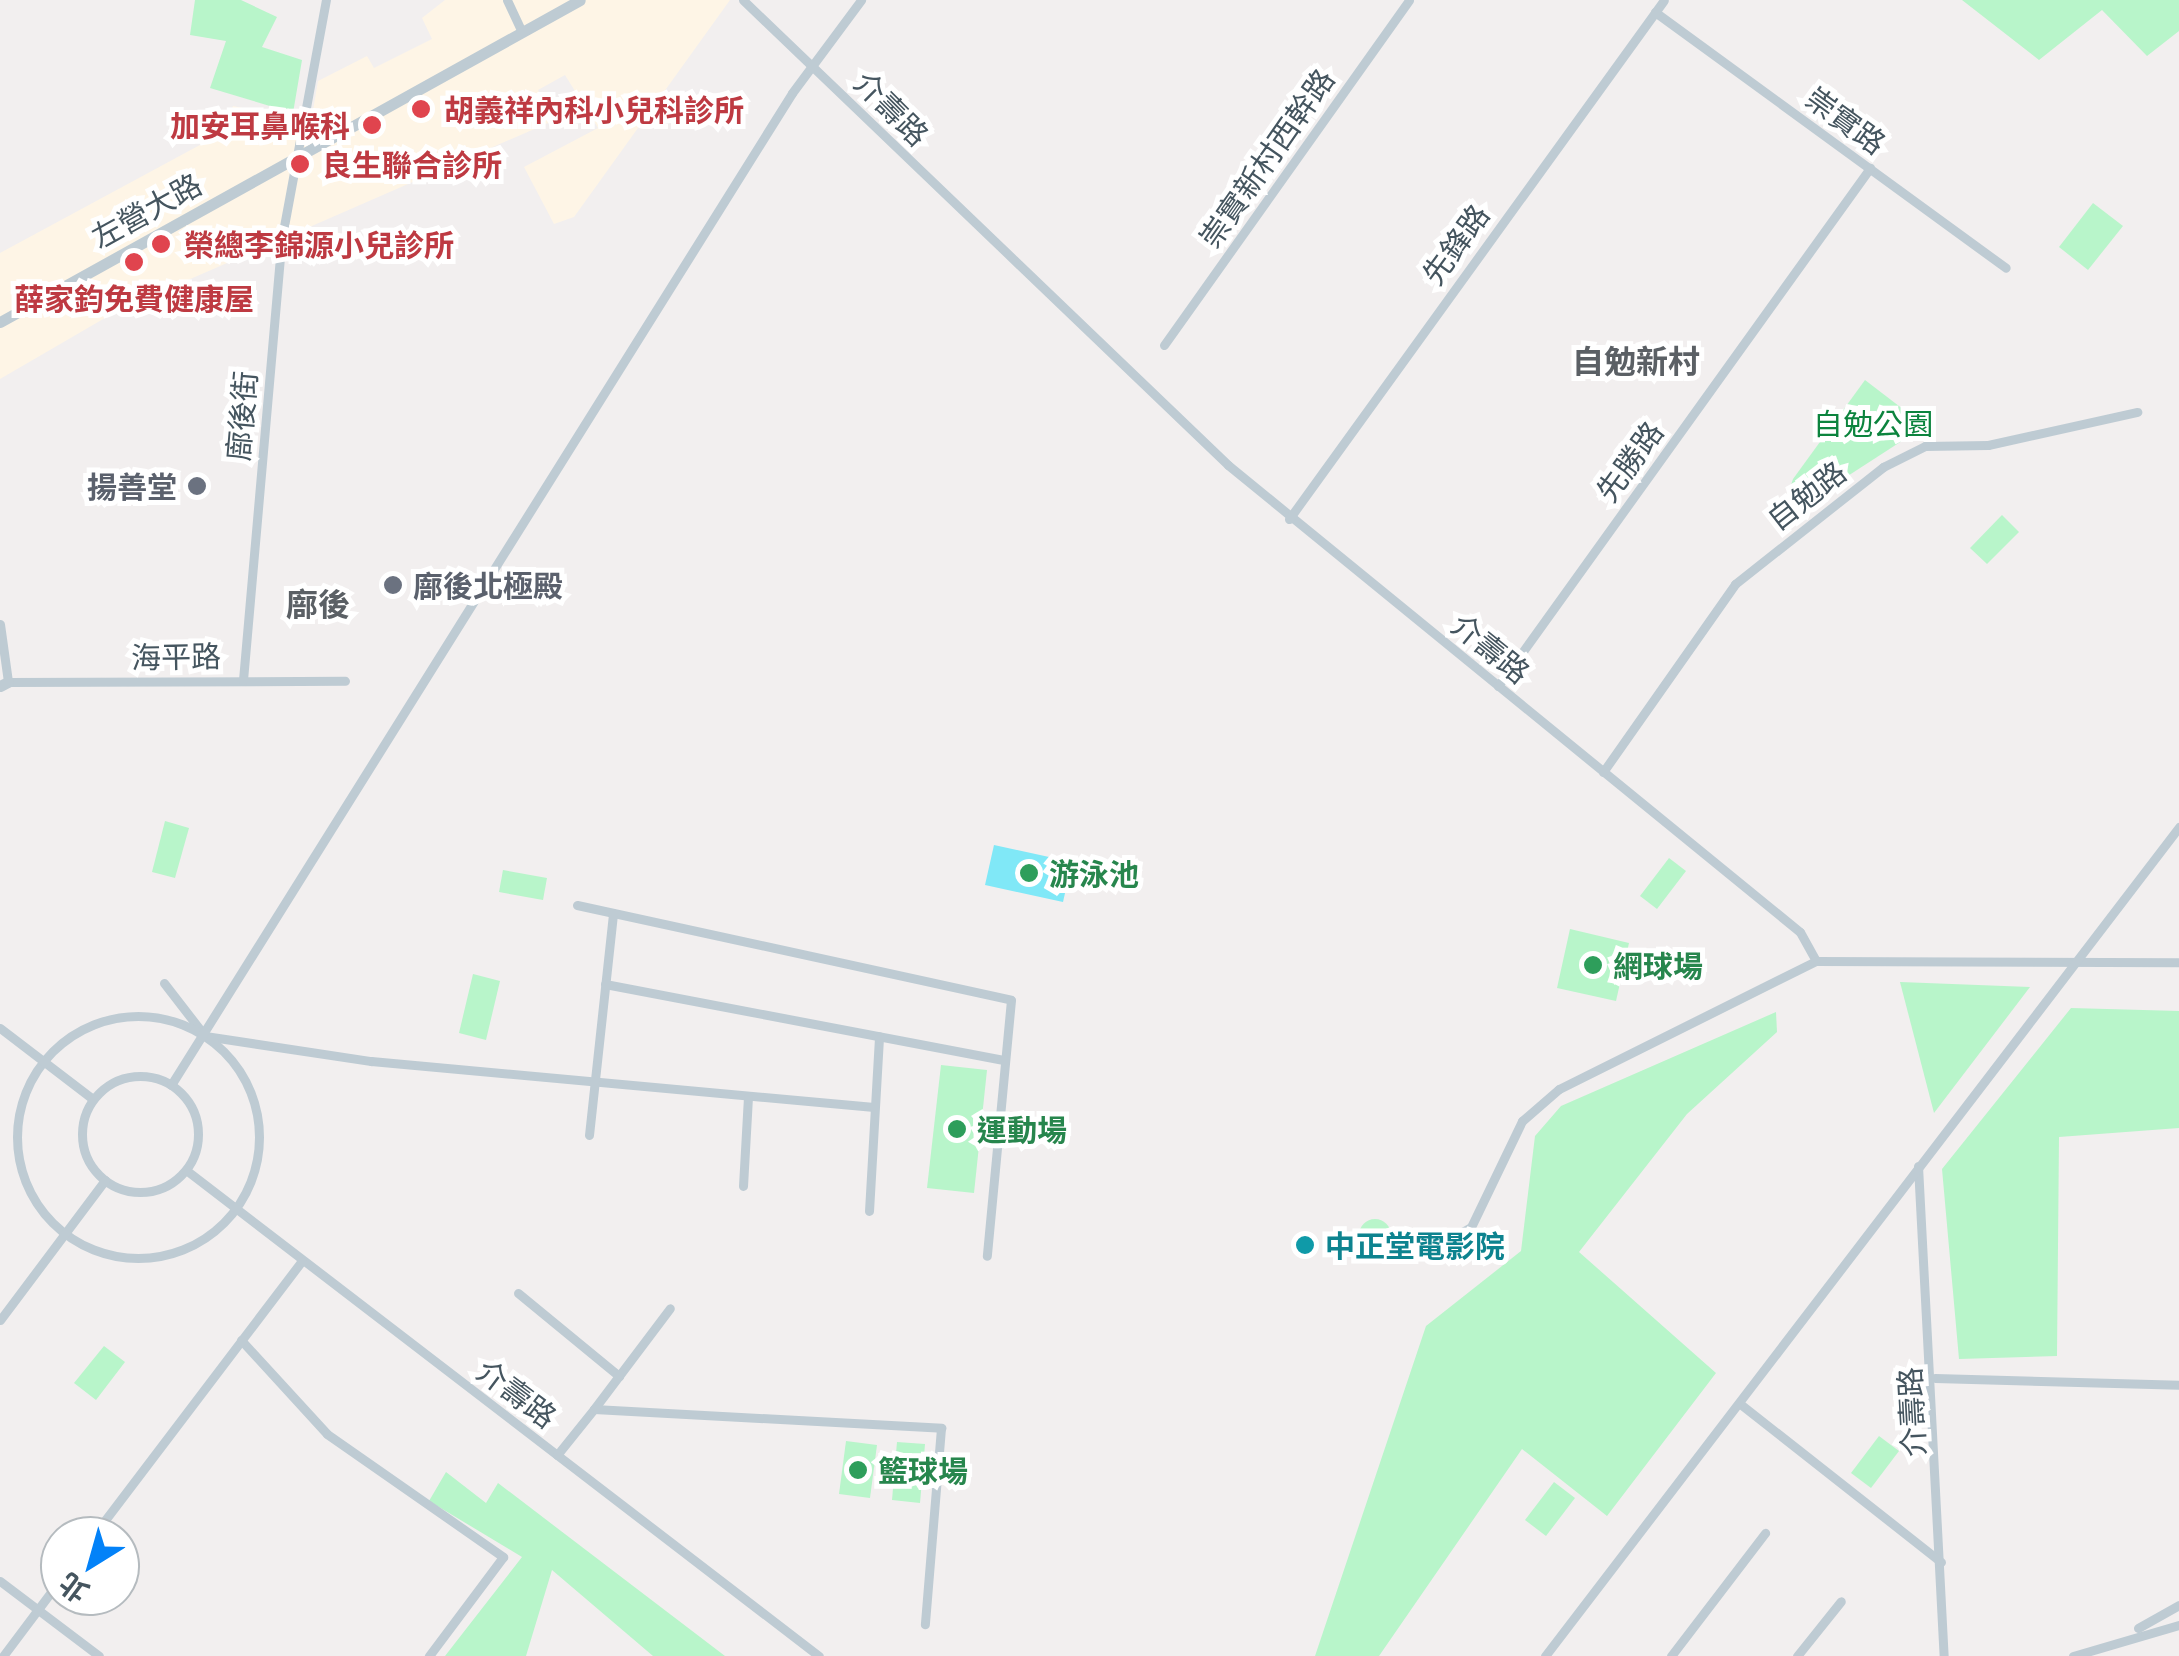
<!DOCTYPE html>
<meta charset="utf-8">
<style>
body{margin:0}
#map{position:relative;width:2179px;height:1656px;overflow:hidden;background:#f2efef;font-family:"Exo 2","Noto Sans TC",sans-serif}
div>[style]{position:absolute}
.commercial>*{inset:0;background:#fef5e6}
.green>*{inset:0;background:#b8f5ca}
.round{border-radius:50%}
.water>*{inset:0;background:#80e8f7}
.minor>*{height:9px;margin:-4.5px;padding:0 4.5px;transform-origin:4.5px;border-radius:4.5px;background:#becbd3}
.minor>.ring{margin:-4.5px;padding:0;box-sizing:content-box;background:none;border:9px solid #becbd3;border-radius:50%}
.tertiary>*{height:11px;margin:-5.5px;padding:0 5.5px;transform-origin:5.5px;border-radius:5.5px;background:#becbd3}
.dots>*{width:28px;height:28px;translate:-50% -50%;box-sizing:border-box;border:5px solid #fff;border-radius:50%}
span{translate:-50% -50%;white-space:nowrap;text-align:center;line-height:1.15;-webkit-text-stroke:10px #fff;paint-order:stroke}
.street-label{font-size:30px;color:#45555f}
.health-label{font-size:30px;color:#be3a42;font-weight:700}
.left{translate:0 -50%;text-align:left}
.right{translate:-100% -50%;text-align:right}
.park-label{font-size:30px;color:#0c843e}
.worship-label{font-size:30px;color:#5b616d;font-weight:700}
.leisure-label{font-size:30px;color:#27864d;font-weight:700}
.culture-label{font-size:30px;color:#0d838f;font-weight:700}
.neighbourhood-label{font-size:32px;color:#5b6065;font-weight:700}
.north{position:absolute;left:40px;top:1516px;width:100px;height:100px;box-sizing:border-box;background:#fff;border:2px solid #b5bbbf;border-radius:50%;rotate:217deg;font-size:28px;font-weight:700;line-height:40px;text-align:center;color:#45555f}
.north::after{content:'';display:block;margin:auto;width:35px;height:45px;background:#0382f8;clip-path:polygon(50% 0,100% 100%,50% 72%,0 100%)}
</style>
<div id="map">
<div class="commercial">
<div style="clip-path:polygon(445px 0,730px 0,574px 217px,554px 224px,524px 167px,598px 128px,565px 75px,538px 90px,555px 120px,117px 311px,0 379px,0 253px,211px 139px,203px 116px,226px 123px,233px 106px,311px 122px,318px 81px,367px 56px,374px 68px,432px 39px,422px 18px)"></div>
</div>
<div class="green">
<div style="clip-path:polygon(195px 0,241px 0,277px 17px,262px 47px,302px 60px,293px 113px,210px 88px,226px 41px,190px 35px)"></div>
<div style="clip-path:polygon(1962px 0,2179px 0,2179px 31px,2147px 56px,2102px 10px,2039px 60px)"></div>
<div style="clip-path:polygon(2093px 203px,2123px 226px,2088px 270px,2059px 247px)"></div>
<div style="clip-path:polygon(1865px 380px,1925px 426px,1806px 503px,1790px 488px,1793px 479px)"></div>
<div style="clip-path:polygon(2002px 515px,2019px 532px,1987px 564px,1970px 548px)"></div>
<div style="clip-path:polygon(165px 821px,189px 828px,175px 878px,152px 872px)"></div>
<div style="clip-path:polygon(1669px 858px,1686px 871px,1657px 909px,1640px 896px)"></div>
<div style="clip-path:polygon(503px 870px,547px 878px,543px 900px,499px 892px)"></div>
<div style="clip-path:polygon(1570px 929px,1629px 943px,1616px 1001px,1557px 988px)"></div>
<div style="clip-path:polygon(473px 974px,500px 981px,486px 1040px,459px 1033px)"></div>
<div style="clip-path:polygon(1900px 982px,2030px 987px,1934px 1113px)"></div>
<div style="clip-path:polygon(2071px 1008px,2179px 1011px,2179px 1128px,2059px 1137px,2057px 1356px,1959px 1359px,1942px 1169px)"></div>
<div style="clip-path:polygon(1776px 1012px,1777px 1032px,1687px 1114px,1579px 1252px,1716px 1373px,1607px 1516px,1522px 1449px,1379px 1656px,1315px 1656px,1426px 1326px,1521px 1251px,1535px 1136px,1561px 1106px)"></div>
<div style="clip-path:polygon(941px 1065px,987px 1070px,974px 1193px,927px 1188px)"></div>
<div class="round" style="left:1359px;top:1219px;width:32px;height:32px"></div>
<div style="clip-path:polygon(104px 1346px,125px 1362px,96px 1400px,74px 1383px)"></div>
<div style="clip-path:polygon(1879px 1436px,1899px 1451px,1871px 1488px,1851px 1473px)"></div>
<div style="clip-path:polygon(846px 1441px,877px 1445px,870px 1498px,839px 1494px)"></div>
<div style="clip-path:polygon(897px 1442px,925px 1444px,920px 1503px,892px 1500px)"></div>
<div style="clip-path:polygon(446px 1472px,486px 1503px,498px 1483px,725px 1656px,653px 1656px,552px 1570px,526px 1656px,445px 1656px,522px 1557px,429px 1501px)"></div>
<div style="clip-path:polygon(1554px 1482px,1575px 1498px,1546px 1536px,1525px 1520px)"></div>
</div>
<div class="water">
<div style="clip-path:polygon(994px 845px,1072px 862px,1063px 902px,985px 885px)"></div>
</div>
<div class="minor">
<div style="left:507px;top:0;width:35px;rotate:65deg"></div>
<div style="left:743px;top:0;width:672px;rotate:43.79deg"></div>
<div style="left:1228px;top:465px;width:738px;rotate:39.23deg"></div>
<div style="left:1800px;top:932px;width:33px;rotate:61deg"></div>
<div style="left:1655px;top:12px;width:434px;rotate:36.1deg"></div>
<div style="left:1164px;top:345px;width:423px;rotate:-54.6deg"></div>
<div style="left:1289px;top:519px;width:640px;rotate:-54.15deg"></div>
<div style="left:0;top:624px;width:59px;rotate:82.1deg"></div>
<div style="left:8px;top:682px;width:337px;rotate:-0.2deg"></div>
<div style="left:243px;top:680px;width:445px;rotate:-85deg"></div>
<div style="left:282px;top:237px;width:241px;rotate:-79.5deg"></div>
<div style="left:1498px;top:686px;width:638px;rotate:-54.32deg"></div>
<div style="left:1603px;top:772px;width:230px;rotate:-54.9deg"></div>
<div style="left:1735px;top:584px;width:189px;rotate:-38.3deg"></div>
<div style="left:1883px;top:467px;width:47px;rotate:-26.6deg"></div>
<div style="left:1925px;top:446px;width:63px;rotate:-0.9deg"></div>
<div style="left:1988px;top:445px;width:153px;rotate:-12.5deg"></div>
<div style="left:577px;top:905px;width:444px;rotate:12.3deg"></div>
<div style="left:1011px;top:1000px;width:257px;rotate:95.4deg"></div>
<div style="left:1816px;top:961px;width:363px;rotate:0.2deg"></div>
<div style="left:164px;top:983px;width:67px;rotate:52.3deg"></div>
<div style="left:205px;top:1036px;width:168px;rotate:8.6deg"></div>
<div style="left:371px;top:1061px;width:505px;rotate:5.23deg"></div>
<div style="left:605px;top:984px;width:407px;rotate:10.8deg"></div>
<div class="ring" style="left:17px;top:1016px;width:233px;height:233px"></div>
<div style="left:0;top:1028px;width:117px;rotate:37.4deg"></div>
<div class="ring" style="left:82px;top:1076px;width:107px;height:107px"></div>
<div style="left:171px;top:1085px;width:1170px;rotate:-57.95deg"></div>
<div style="left:792px;top:93px;width:116px;rotate:-53.4deg"></div>
<div style="left:589px;top:1135px;width:223px;rotate:-83.8deg"></div>
<div style="left:1918px;top:1166px;width:491px;rotate:87deg"></div>
<div style="left:186px;top:1170px;width:798px;rotate:37.52deg"></div>
<div style="left:743px;top:1186px;width:89px;rotate:-86.8deg"></div>
<div style="left:869px;top:1211px;width:175px;rotate:-86.7deg"></div>
<div style="left:1395px;top:1247px;width:34px;rotate:7deg"></div>
<div style="left:1429px;top:1251px;width:48px;rotate:-29.7deg"></div>
<div style="left:1471px;top:1227px;width:118px;rotate:-64.3deg"></div>
<div style="left:1522px;top:1121px;width:49px;rotate:-40.9deg"></div>
<div style="left:1559px;top:1089px;width:287px;rotate:-26.5deg"></div>
<div style="left:518px;top:1293px;width:131px;rotate:39.4deg"></div>
<div style="left:0;top:1320px;width:175px;rotate:-53.1deg"></div>
<div style="left:241px;top:1340px;width:127px;rotate:47.5deg"></div>
<div style="left:327px;top:1434px;width:215px;rotate:34.9deg"></div>
<div style="left:503px;top:1557px;width:124px;rotate:126.8deg"></div>
<div style="left:1935px;top:1378px;width:244px;rotate:1.6deg"></div>
<div style="left:1739px;top:1403px;width:257px;rotate:38.2deg"></div>
<div style="left:594px;top:1409px;width:126px;rotate:-53deg"></div>
<div style="left:557px;top:1455px;width:59px;rotate:-51.2deg"></div>
<div style="left:594px;top:1409px;width:348px;rotate:3.1deg"></div>
<div style="left:941px;top:1428px;width:197px;rotate:94.7deg"></div>
<div style="left:93px;top:1536px;width:345px;rotate:-52.8deg"></div>
<div style="left:0;top:1581px;width:124px;rotate:37.1deg"></div>
<div style="left:2138px;top:1628px;width:47px;rotate:-29.3deg"></div>
<div style="left:3px;top:1656px;width:95px;rotate:-53.1deg"></div>
<div style="left:1545px;top:1656px;width:1044px;rotate:-52.59deg"></div>
<div style="left:1671px;top:1656px;width:155px;rotate:-52.6deg"></div>
<div style="left:1797px;top:1656px;width:70px;rotate:-51.3deg"></div>
<div style="left:2073px;top:1656px;width:110px;rotate:-16.3deg"></div>
</div>
<div class="tertiary">
<div style="left:0;top:322px;width:663px;rotate:-29.04deg"></div>
<div style="left:0;top:686px;width:9px;rotate:-27deg"></div>
</div>
<div class="dots">
<div style="left:421px;top:109px;background:#e0444e"></div>
<div style="left:372px;top:125px;background:#e0444e"></div>
<div style="left:300px;top:164px;background:#e0444e"></div>
<div style="left:161px;top:244px;background:#e0444e"></div>
<div style="left:134px;top:262px;background:#e0444e"></div>
<div style="left:197px;top:486px;background:#6b7280"></div>
<div style="left:393px;top:585px;background:#6b7280"></div>
<div style="left:1029px;top:873px;background:#2e9e5b"></div>
<div style="left:1593px;top:965px;background:#2e9e5b"></div>
<div style="left:957px;top:1129px;background:#2e9e5b"></div>
<div style="left:1305px;top:1245px;background:#0f9aa8"></div>
<div style="left:858px;top:1470px;background:#2e9e5b"></div>
</div>
<div class="street-label">
<span style="left:892px;top:108px;rotate:45deg">介壽路</span>
<span style="left:1846px;top:120px;rotate:36deg">崇實路</span>
<span style="left:1266px;top:158px;rotate:-55deg">崇實新村西幹路</span>
<span style="left:146px;top:210px;rotate:-29deg">左營大路</span>
<span style="left:1455px;top:244px;rotate:-54deg">先鋒路</span>
<span style="left:241px;top:416px;rotate:-85deg">廍後街</span>
<span style="left:1629px;top:461px;rotate:-54deg">先勝路</span>
<span style="left:1806px;top:495px;rotate:-38deg">自勉路</span>
<span style="left:1491px;top:648px;rotate:39deg">介壽路</span>
<span style="left:176px;top:656px;rotate:-1deg">海平路</span>
<span style="left:517px;top:1393px;rotate:37deg">介壽路</span>
<span style="left:1911px;top:1412px;rotate:-93deg">介壽路</span>
</div>
<div class="health-label">
<span class="left" style="left:444px;top:109px">胡義祥內科小兒科診所</span>
<span class="right" style="left:350px;top:125px">加安耳鼻喉科</span>
<span class="left" style="left:322px;top:164px">良生聯合診所</span>
<span class="left" style="left:184px;top:244px">榮總李錦源小兒診所</span>
<span style="left:134px;top:298px">薛家鈞免費健康屋</span>
</div>
<div class="park-label">
<span style="left:1873px;top:423px">自勉公園</span>
</div>
<div class="worship-label">
<span class="right" style="left:177px;top:486px">揚善堂</span>
<span class="left" style="left:413px;top:585px">廍後北極殿</span>
</div>
<div class="leisure-label">
<span class="left" style="left:1049px;top:873px">游泳池</span>
<span class="left" style="left:1613px;top:965px">網球場</span>
<span class="left" style="left:977px;top:1129px">運動場</span>
<span class="left" style="left:878px;top:1470px">籃球場</span>
</div>
<div class="culture-label">
<span class="left" style="left:1325px;top:1245px">中正堂電影院</span>
</div>
<div class="neighbourhood-label">
<span style="left:1636px;top:360px">自勉新村</span>
<span style="left:318px;top:603px">廍後</span>
</div>
<div class="north">北</div>
</div>
